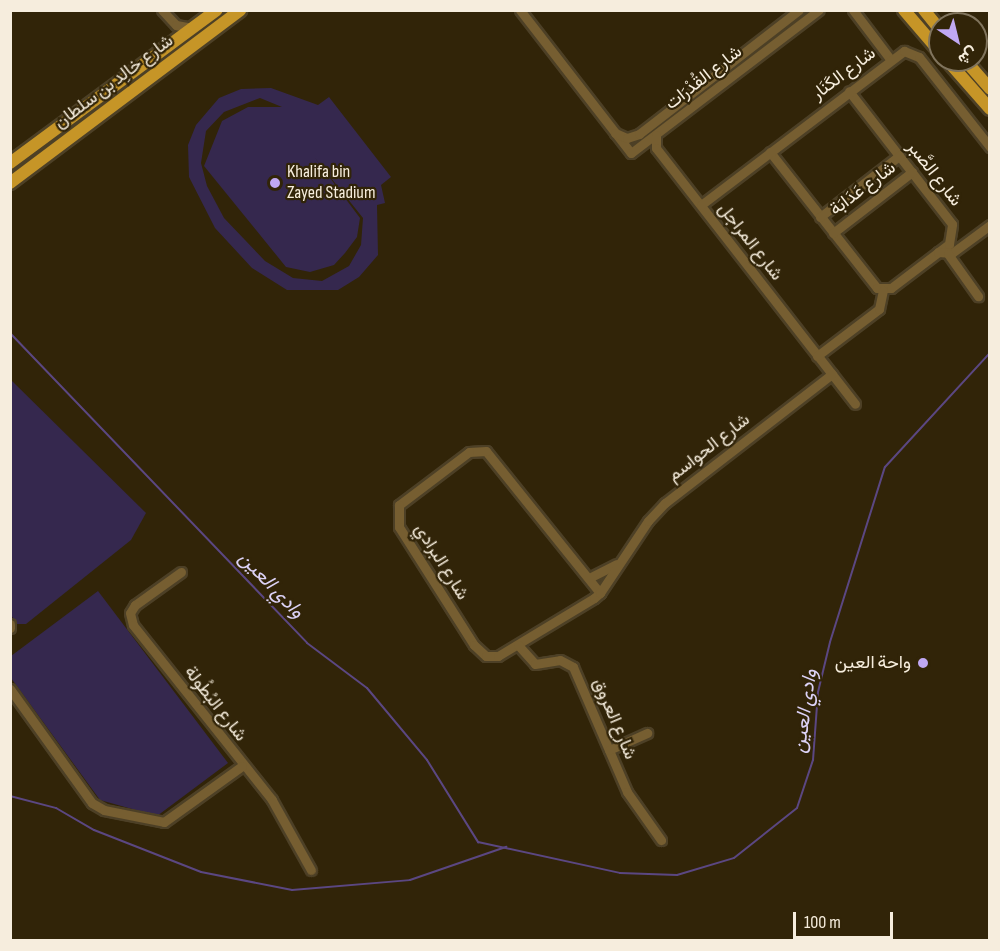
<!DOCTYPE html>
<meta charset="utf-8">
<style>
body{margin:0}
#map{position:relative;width:1000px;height:951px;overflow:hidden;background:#312408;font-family:"Sofia Sans Condensed",Vazirmatn,sans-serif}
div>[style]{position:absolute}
.green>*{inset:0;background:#35284e}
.stream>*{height:2px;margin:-1px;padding:0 1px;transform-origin:1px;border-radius:1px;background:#5b4782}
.roads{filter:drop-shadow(2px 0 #4d4026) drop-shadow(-2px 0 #4d4026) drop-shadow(0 2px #4d4026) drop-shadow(0 -2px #4d4026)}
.minor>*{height:9px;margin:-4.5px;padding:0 4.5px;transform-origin:4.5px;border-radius:4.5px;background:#765e31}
.major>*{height:12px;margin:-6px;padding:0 6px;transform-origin:6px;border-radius:6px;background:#c69527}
.dots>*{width:16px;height:16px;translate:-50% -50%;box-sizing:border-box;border:3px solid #312408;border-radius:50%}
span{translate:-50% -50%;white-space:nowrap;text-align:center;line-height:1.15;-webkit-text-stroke:4.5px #312408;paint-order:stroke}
.street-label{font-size:18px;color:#f6eddd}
.poi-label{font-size:18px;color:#f6eddd}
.left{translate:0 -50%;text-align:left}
.right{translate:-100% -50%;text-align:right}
.water-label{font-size:20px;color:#dcd2f6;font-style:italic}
.frame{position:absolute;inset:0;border:12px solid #f6eddd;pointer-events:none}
.north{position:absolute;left:928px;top:12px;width:60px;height:60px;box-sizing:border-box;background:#312408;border:2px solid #80745d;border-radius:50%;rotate:145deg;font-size:16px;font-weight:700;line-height:24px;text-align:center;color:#f6eddd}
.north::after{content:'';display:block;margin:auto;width:21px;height:27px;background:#c0a8f3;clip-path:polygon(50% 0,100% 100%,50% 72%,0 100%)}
.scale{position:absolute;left:793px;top:912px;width:100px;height:27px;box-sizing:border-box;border:3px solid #f6eddd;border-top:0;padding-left:8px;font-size:18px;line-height:21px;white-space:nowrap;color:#f6eddd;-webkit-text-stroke:4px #312408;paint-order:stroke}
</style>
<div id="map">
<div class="green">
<div style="clip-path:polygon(evenodd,271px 88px,318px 105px,329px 97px,391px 177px,381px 185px,385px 203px,377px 205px,378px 255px,359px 277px,338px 290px,287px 290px,252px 268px,215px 228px,189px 177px,188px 145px,196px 125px,219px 98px,241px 89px,271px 88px,260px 98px,282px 107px,248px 107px,222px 121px,204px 166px,286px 267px,310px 272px,334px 265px,345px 253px,357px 237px,360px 218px,315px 158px,363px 218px,361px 245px,349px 266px,322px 281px,293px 278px,265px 261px,224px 218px,207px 186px,201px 163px,206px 131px,224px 112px,260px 98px)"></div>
<div style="clip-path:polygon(10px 379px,146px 513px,131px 540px,26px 624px,17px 624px,11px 615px)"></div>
<div style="clip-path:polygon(98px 591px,228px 763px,157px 816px,100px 800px,11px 678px,11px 656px)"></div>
</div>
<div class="stream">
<div style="left:10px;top:333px;width:429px;rotate:46.2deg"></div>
<div style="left:307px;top:643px;width:75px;rotate:36.9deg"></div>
<div style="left:367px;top:688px;width:94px;rotate:50.2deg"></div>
<div style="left:427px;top:760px;width:97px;rotate:58.1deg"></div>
<div style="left:478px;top:842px;width:145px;rotate:12.3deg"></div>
<div style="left:620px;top:873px;width:57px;rotate:2deg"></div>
<div style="left:677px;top:875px;width:59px;rotate:-16.6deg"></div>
<div style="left:734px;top:858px;width:80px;rotate:-38.4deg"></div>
<div style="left:797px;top:808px;width:51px;rotate:-71.6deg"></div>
<div style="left:813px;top:760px;width:68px;rotate:-85.8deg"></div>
<div style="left:818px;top:692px;width:51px;rotate:-76.5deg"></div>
<div style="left:830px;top:642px;width:183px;rotate:-72.6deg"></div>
<div style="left:885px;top:467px;width:155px;rotate:-47.4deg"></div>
<div style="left:10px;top:796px;width:48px;rotate:14.6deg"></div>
<div style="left:56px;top:808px;width:44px;rotate:30.1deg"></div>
<div style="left:94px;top:830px;width:115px;rotate:21.4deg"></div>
<div style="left:201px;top:872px;width:93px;rotate:11.2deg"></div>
<div style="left:292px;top:890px;width:118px;rotate:-4.8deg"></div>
<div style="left:410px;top:880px;width:102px;rotate:-19deg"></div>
</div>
<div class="roads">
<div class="minor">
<div style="left:162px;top:10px;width:21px;rotate:47deg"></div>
<div style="left:176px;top:25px;width:17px;rotate:10deg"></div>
<div style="left:520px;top:10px;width:181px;rotate:52.2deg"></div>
<div style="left:631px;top:153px;width:236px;rotate:-37.3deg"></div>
<div style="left:853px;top:10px;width:63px;rotate:52.8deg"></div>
<div style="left:615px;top:133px;width:13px;rotate:23deg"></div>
<div style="left:627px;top:138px;width:13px;rotate:-18deg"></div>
<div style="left:639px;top:134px;width:202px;rotate:-37.8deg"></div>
<div style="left:656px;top:135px;width:13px;rotate:90deg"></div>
<div style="left:656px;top:148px;width:324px;rotate:52.1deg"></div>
<div style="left:770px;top:152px;width:173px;rotate:51.8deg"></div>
<div style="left:877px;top:288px;width:14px"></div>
<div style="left:891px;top:288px;width:73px;rotate:-37.2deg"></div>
<div style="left:949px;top:244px;width:20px;rotate:-81deg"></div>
<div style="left:952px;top:224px;width:168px;rotate:-127.8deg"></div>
<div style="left:701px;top:205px;width:255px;rotate:-37.2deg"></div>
<div style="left:904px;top:51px;width:16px;rotate:22deg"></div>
<div style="left:919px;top:57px;width:115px;rotate:51.7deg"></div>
<div style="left:820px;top:217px;width:100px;rotate:-37.7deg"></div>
<div style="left:833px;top:233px;width:100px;rotate:-37.7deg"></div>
<div style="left:938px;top:252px;width:14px;rotate:4deg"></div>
<div style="left:952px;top:253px;width:47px;rotate:-36.4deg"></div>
<div style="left:948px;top:254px;width:52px;rotate:54.5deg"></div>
<div style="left:817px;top:356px;width:78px;rotate:-37.2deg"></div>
<div style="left:879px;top:309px;width:19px;rotate:-78deg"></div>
<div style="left:181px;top:572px;width:57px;rotate:144.3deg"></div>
<div style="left:135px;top:605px;width:9px;rotate:122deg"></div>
<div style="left:130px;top:613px;width:12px;rotate:76deg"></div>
<div style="left:133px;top:625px;width:223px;rotate:51.5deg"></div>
<div style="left:272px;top:800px;width:80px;rotate:60.9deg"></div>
<div style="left:589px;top:578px;width:31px;rotate:-27deg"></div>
<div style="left:600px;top:593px;width:182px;rotate:-128.8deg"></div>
<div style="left:486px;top:451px;width:17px;rotate:177deg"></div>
<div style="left:469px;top:452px;width:88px;rotate:142.9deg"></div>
<div style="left:399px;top:505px;width:22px;rotate:90deg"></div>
<div style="left:399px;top:527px;width:140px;rotate:57.6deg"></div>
<div style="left:474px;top:645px;width:16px;rotate:43deg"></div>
<div style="left:486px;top:656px;width:12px"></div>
<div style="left:498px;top:656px;width:112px;rotate:-31.1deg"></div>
<div style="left:594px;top:598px;width:8px;rotate:-40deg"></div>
<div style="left:600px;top:593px;width:87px;rotate:-56.3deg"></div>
<div style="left:648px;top:521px;width:25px;rotate:-47deg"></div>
<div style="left:665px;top:503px;width:211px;rotate:-37.7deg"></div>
<div style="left:10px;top:624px;width:4px;rotate:90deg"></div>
<div style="left:518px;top:645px;width:25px;rotate:48deg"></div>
<div style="left:535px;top:664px;width:25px;rotate:-9deg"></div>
<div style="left:560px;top:660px;width:15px;rotate:28deg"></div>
<div style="left:573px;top:667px;width:136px;rotate:66.6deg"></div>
<div style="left:627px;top:792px;width:59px;rotate:54.7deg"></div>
<div style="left:10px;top:689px;width:140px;rotate:54.3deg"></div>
<div style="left:92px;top:803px;width:14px;rotate:30deg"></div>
<div style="left:104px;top:810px;width:61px;rotate:11.3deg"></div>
<div style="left:164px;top:822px;width:96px;rotate:-35.7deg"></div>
<div style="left:609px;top:750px;width:42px;rotate:-24.1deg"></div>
</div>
<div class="major">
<div style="left:904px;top:10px;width:55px;rotate:49.4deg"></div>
<div style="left:924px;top:10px;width:26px;rotate:51deg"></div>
<div style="left:947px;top:60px;width:65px;rotate:48.7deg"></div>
<div style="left:965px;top:60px;width:38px;rotate:49deg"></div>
<div style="left:10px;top:163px;width:257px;rotate:-36.5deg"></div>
<div style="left:10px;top:183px;width:288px;rotate:-36.9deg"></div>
</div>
</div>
<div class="dots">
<div style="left:275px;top:183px;background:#c0a8f3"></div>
<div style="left:923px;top:663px;background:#c0a8f3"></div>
</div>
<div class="street-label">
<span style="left:844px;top:74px;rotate:-37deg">شارع الكَنَار</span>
<span style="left:704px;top:78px;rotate:-38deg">شارع القُدْرَات</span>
<span style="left:114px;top:82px;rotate:-37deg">شارع خالِد بن سلطان</span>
<span style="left:934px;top:174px;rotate:52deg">شارع الصَّبر</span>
<span style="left:863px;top:189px;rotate:-37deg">شارع عَدَابَة</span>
<span style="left:750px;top:242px;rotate:52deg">شارع المراجل</span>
<span style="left:709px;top:448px;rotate:-38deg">شارع الحواسم</span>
<span style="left:441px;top:562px;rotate:58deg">شارع البرادي</span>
<span style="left:215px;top:704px;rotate:52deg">شارع البُطُولة</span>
<span style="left:614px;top:719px;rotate:67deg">شارع العروق</span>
</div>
<div class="poi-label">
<span class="left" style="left:287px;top:183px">Khalifa bin<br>Zayed Stadium</span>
<span class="right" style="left:911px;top:663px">واحة العين</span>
</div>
<div class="water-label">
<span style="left:271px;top:585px;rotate:46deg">وادي العين</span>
<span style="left:805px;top:711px;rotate:-82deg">وادي العين</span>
</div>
<div class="frame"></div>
<div class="north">ش</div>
<div class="scale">100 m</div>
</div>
